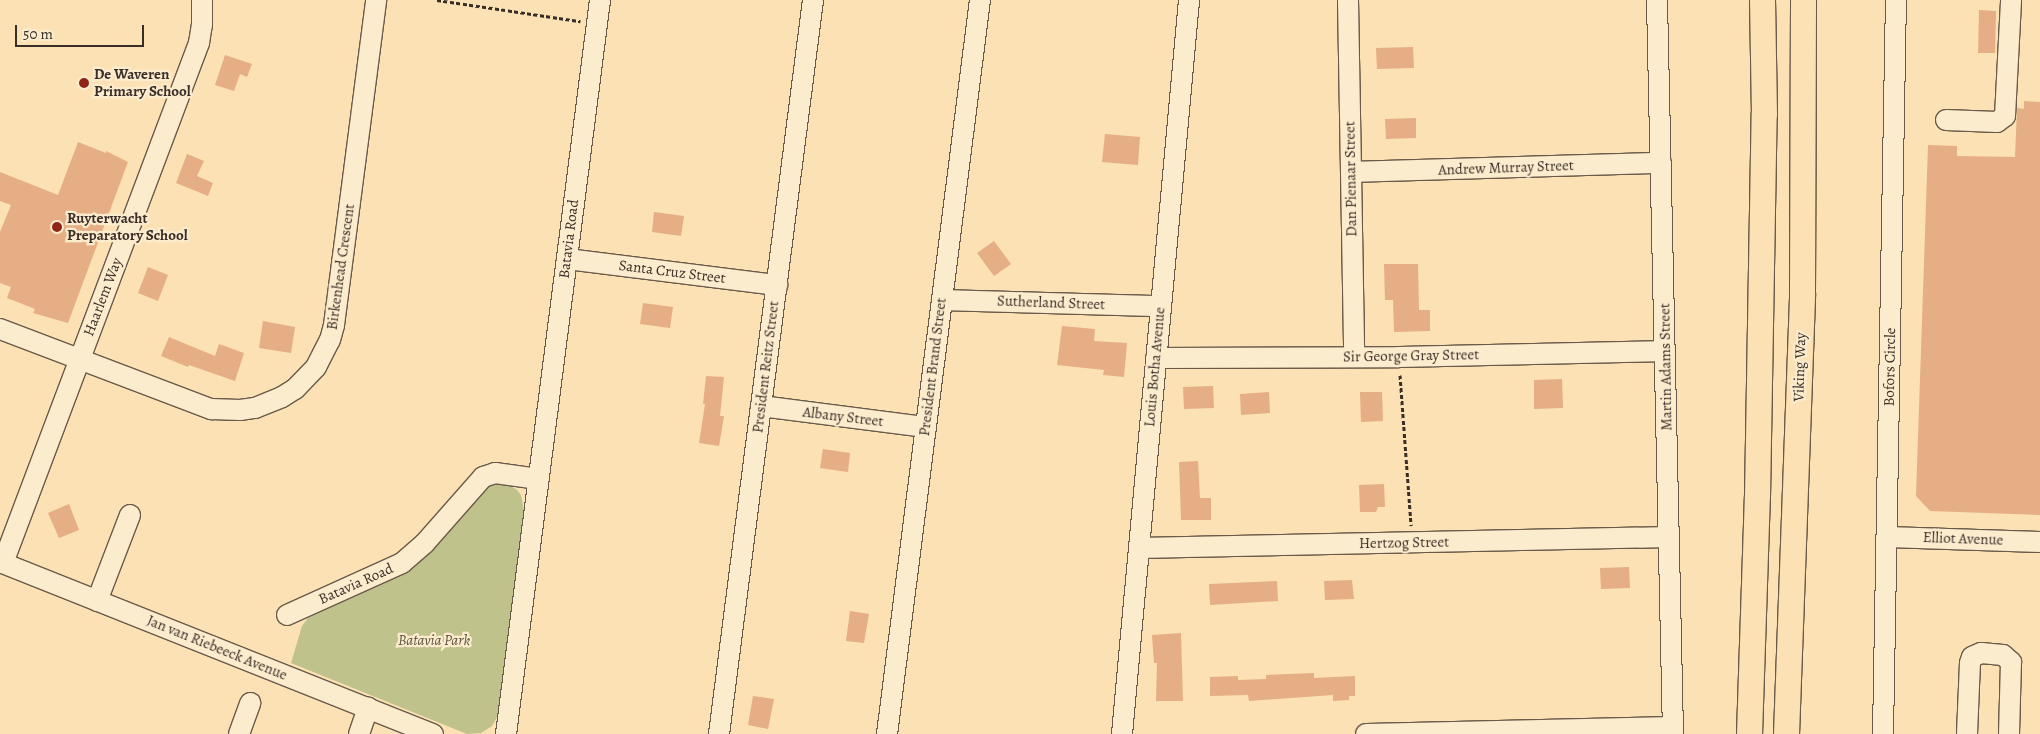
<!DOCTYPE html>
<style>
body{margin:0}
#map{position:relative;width:2040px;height:734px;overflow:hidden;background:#fbe1b3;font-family:Alegreya,serif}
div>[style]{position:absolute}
.green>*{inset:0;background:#c0c28b}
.building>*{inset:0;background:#e6ae85}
.path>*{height:3px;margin-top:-1.5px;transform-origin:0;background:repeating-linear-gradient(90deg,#392d27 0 4px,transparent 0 6.5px)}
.roads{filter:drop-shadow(1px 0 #6a5a4a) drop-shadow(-1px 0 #6a5a4a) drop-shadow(0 1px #6a5a4a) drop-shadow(0 -1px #6a5a4a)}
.minor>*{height:20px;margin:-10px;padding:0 10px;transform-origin:10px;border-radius:10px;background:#fcecce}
.major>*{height:25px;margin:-12.5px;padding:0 12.5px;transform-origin:12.5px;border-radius:12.5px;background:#fbe1b3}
.dots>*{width:14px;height:14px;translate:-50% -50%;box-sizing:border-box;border:2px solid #fcecce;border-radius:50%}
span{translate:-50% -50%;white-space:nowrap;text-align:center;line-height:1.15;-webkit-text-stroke:4.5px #fcecce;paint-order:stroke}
.poi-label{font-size:15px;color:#392d27;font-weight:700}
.left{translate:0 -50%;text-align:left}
.street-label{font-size:15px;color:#392d27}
.park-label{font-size:15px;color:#5b5240;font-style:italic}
.scale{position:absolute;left:15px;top:25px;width:129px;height:22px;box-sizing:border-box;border:2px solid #392d27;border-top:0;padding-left:6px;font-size:15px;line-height:18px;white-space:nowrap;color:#392d27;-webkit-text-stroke:4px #fcecce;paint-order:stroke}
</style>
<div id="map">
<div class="green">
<div style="clip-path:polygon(497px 483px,511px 486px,517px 490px,521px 495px,524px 510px,499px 714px,492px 726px,481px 733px,467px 734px,291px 663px,302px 626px,308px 618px,409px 570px,422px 559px,483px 488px)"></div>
</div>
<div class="building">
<div style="clip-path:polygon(1979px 10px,1996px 11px,1995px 53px,1978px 53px)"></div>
<div style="clip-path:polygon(1413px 47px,1414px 68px,1377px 69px,1376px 48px)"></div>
<div style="clip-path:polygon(225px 55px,252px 64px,247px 77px,240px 74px,234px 91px,215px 85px)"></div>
<div style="clip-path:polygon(2024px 101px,2040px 102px,2040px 515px,1930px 511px,1916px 496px,1928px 145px,1957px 146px,1957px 156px,2015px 157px,2017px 108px,2024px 109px)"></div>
<div style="clip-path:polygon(1416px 118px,1416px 138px,1386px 139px,1385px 119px)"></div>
<div style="clip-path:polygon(1105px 134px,1140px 137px,1138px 165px,1102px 162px)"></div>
<div style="clip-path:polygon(78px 142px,106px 153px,106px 151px,128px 162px,68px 323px,33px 313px,35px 309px,7px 298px,11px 287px,0 283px,0 232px,11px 205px,0 201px,0 172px,58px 195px)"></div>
<div style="clip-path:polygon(187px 154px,204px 161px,197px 176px,213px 183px,208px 196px,176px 183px)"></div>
<div style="clip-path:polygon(654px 212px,684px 216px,681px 236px,652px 232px)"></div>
<div style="clip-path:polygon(994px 241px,1011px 264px,994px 276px,977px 253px)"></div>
<div style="clip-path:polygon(1384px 264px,1418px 264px,1419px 310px,1430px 310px,1430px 331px,1394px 332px,1393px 300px,1385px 300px)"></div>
<div style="clip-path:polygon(148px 267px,168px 275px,158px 301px,138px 293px)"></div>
<div style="clip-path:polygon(643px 303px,673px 307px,670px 328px,640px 324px)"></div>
<div style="clip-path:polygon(263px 321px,295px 327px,291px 353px,259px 348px)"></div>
<div style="clip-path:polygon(1062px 326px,1095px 329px,1094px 341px,1127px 343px,1124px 377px,1103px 375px,1104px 370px,1057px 365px)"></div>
<div style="clip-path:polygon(169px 337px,215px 356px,219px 344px,244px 353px,235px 381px,189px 365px,188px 367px,161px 356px)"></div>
<div style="clip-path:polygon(706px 376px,724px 377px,720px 416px,724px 416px,719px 446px,699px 443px,705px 404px,703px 404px)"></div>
<div style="clip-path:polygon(1562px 379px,1563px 408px,1534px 409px,1534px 380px)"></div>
<div style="clip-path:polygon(1213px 386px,1214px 408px,1184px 409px,1183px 387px)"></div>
<div style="clip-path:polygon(1269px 392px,1270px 413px,1241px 415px,1240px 394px)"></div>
<div style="clip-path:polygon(1360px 392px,1382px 392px,1383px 421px,1361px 422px)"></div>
<div style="clip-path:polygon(823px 449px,850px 453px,848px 472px,820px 468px)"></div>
<div style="clip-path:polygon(1198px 461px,1200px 498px,1211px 498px,1211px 520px,1181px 520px,1179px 462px)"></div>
<div style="clip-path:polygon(1384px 484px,1385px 507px,1378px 507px,1376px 512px,1360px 512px,1359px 485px)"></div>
<div style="clip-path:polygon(69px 504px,79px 530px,59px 538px,48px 513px)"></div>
<div style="clip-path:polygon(1629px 567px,1630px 588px,1601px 589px,1600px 568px)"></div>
<div style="clip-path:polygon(1352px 580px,1354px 599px,1325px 600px,1324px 581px)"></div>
<div style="clip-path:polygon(1277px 581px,1278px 601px,1210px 605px,1209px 584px)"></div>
<div style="clip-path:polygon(850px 611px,869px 614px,864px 643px,846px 641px)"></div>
<div style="clip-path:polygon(1181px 633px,1183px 701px,1156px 701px,1157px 663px,1154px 663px,1152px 635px)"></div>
<div style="clip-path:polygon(1314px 673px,1314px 678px,1355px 676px,1355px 696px,1349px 696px,1349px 700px,1333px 701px,1333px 695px,1249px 701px,1248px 695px,1210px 696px,1210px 677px,1238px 676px,1238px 680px,1266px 679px,1266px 675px)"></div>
<div style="clip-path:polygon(753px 696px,774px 699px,768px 729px,748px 725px)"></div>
</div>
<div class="path">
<div style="left:437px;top:0;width:145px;rotate:8.4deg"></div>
<div style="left:1400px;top:375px;width:151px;rotate:85.8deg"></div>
</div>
<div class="roads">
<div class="minor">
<div style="left:1348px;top:0;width:357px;rotate:89deg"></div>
<div style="left:1657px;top:0;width:734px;rotate:88.75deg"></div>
<div style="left:1946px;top:120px;width:51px;rotate:2.2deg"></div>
<div style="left:1997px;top:122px;width:10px;rotate:-37deg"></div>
<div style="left:2005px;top:116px;width:116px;rotate:-87deg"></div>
<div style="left:1351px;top:172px;width:310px;rotate:-1.7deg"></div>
<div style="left:567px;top:259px;width:212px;rotate:7.1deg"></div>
<div style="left:942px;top:300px;width:219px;rotate:1.6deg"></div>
<div style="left:0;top:329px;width:226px;rotate:20.8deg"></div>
<div style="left:211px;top:409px;width:29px;rotate:2deg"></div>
<div style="left:240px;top:410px;width:15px;rotate:-8deg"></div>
<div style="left:255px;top:408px;width:29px;rotate:-22deg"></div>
<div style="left:282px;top:397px;width:15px;rotate:-32deg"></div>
<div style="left:295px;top:389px;width:30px;rotate:-46deg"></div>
<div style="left:316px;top:367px;width:30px;rotate:-63deg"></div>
<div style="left:330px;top:340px;width:16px;rotate:-75deg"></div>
<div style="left:334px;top:325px;width:328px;rotate:-82.6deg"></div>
<div style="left:1156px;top:358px;width:243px;rotate:-0.2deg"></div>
<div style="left:1399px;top:357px;width:266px;rotate:-1.3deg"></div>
<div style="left:761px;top:406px;width:166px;rotate:7.3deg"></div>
<div style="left:1887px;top:537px;width:153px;rotate:1.9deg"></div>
<div style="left:1139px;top:548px;width:530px;rotate:-1.19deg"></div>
<div style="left:0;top:562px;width:466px;rotate:21.7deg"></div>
<div style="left:3px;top:563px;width:556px;rotate:-69.35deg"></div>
<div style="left:199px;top:43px;width:18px;rotate:-81deg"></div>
<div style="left:202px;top:25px;width:25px;rotate:-90deg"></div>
<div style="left:97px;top:601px;width:92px;rotate:-69deg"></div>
<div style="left:287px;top:615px;width:126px;rotate:-24.3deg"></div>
<div style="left:402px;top:563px;width:29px;rotate:-41deg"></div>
<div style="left:424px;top:544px;width:89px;rotate:-48.6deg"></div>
<div style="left:483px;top:477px;width:13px;rotate:-18deg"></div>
<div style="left:495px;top:473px;width:44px;rotate:7.8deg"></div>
<div style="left:239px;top:734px;width:33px;rotate:-70deg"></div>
<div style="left:359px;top:734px;width:28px;rotate:-71deg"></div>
<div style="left:506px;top:734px;width:740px;rotate:-82.7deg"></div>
<div style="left:719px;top:734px;width:740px;rotate:-82.7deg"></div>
<div style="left:887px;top:734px;width:740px;rotate:-82.78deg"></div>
<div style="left:1122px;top:734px;width:737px;rotate:-84.78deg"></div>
<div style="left:1366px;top:734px;width:307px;rotate:-1.3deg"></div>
<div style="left:1883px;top:734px;width:734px;rotate:-88.99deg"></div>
<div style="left:1967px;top:734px;width:71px;rotate:-87.6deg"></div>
<div style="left:1970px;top:663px;width:6px;rotate:-72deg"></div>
<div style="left:1972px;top:657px;width:10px;rotate:-24deg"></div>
<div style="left:1981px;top:653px;width:22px;rotate:5deg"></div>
<div style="left:2003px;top:655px;width:11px;rotate:41deg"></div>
<div style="left:2011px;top:662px;width:72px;rotate:91.6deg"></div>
</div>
<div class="major">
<div style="left:1749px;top:734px;width:238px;rotate:-88.1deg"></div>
<div style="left:1757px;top:496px;width:382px;rotate:-89deg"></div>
<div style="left:1764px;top:114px;width:114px;rotate:-91deg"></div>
<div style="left:1786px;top:734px;width:441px;rotate:-87.9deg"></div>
<div style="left:1802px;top:293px;width:293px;rotate:-89.8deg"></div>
</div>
</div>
<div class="dots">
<div style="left:84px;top:83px;background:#8f2418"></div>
<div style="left:57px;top:227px;background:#8f2418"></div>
</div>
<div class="poi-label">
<span class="left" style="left:94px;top:83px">De Waveren<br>Primary School</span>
<span class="left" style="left:67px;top:227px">Ruyterwacht<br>Preparatory School</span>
</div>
<div class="street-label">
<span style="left:1506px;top:168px;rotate:-2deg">Andrew Murray Street</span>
<span style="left:1351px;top:179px;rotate:-91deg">Dan Pienaar Street</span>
<span style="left:569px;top:239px;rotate:-83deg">Batavia Road</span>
<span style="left:341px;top:267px;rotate:-82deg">Birkenhead Crescent</span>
<span style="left:672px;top:272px;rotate:7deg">Santa Cruz Street</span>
<span style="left:103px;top:297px;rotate:-69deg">Haarlem Way</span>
<span style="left:1051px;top:303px;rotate:2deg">Sutherland Street</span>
<span style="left:1411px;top:356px;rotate:-1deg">Sir George Gray Street</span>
<span style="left:766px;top:367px;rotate:-83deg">President Reitz Street</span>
<span style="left:933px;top:367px;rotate:-83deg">President Brand Street</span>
<span style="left:1155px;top:367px;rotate:-85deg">Louis Botha Avenue</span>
<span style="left:1666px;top:367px;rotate:-91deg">Martin Adams Street</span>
<span style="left:1800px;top:367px;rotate:-88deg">Viking Way</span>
<span style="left:1890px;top:367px;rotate:-89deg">Bofors Circle</span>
<span style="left:843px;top:417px;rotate:7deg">Albany Street</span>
<span style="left:1963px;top:539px;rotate:2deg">Elliot Avenue</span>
<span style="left:1404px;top:543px;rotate:-1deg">Hertzog Street</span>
<span style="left:356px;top:584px;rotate:-24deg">Batavia Road</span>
<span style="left:217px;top:648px;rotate:22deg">Jan van Riebeeck Avenue</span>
</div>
<div class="park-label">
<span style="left:434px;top:641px">Batavia Park</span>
</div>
<div class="scale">50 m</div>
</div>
